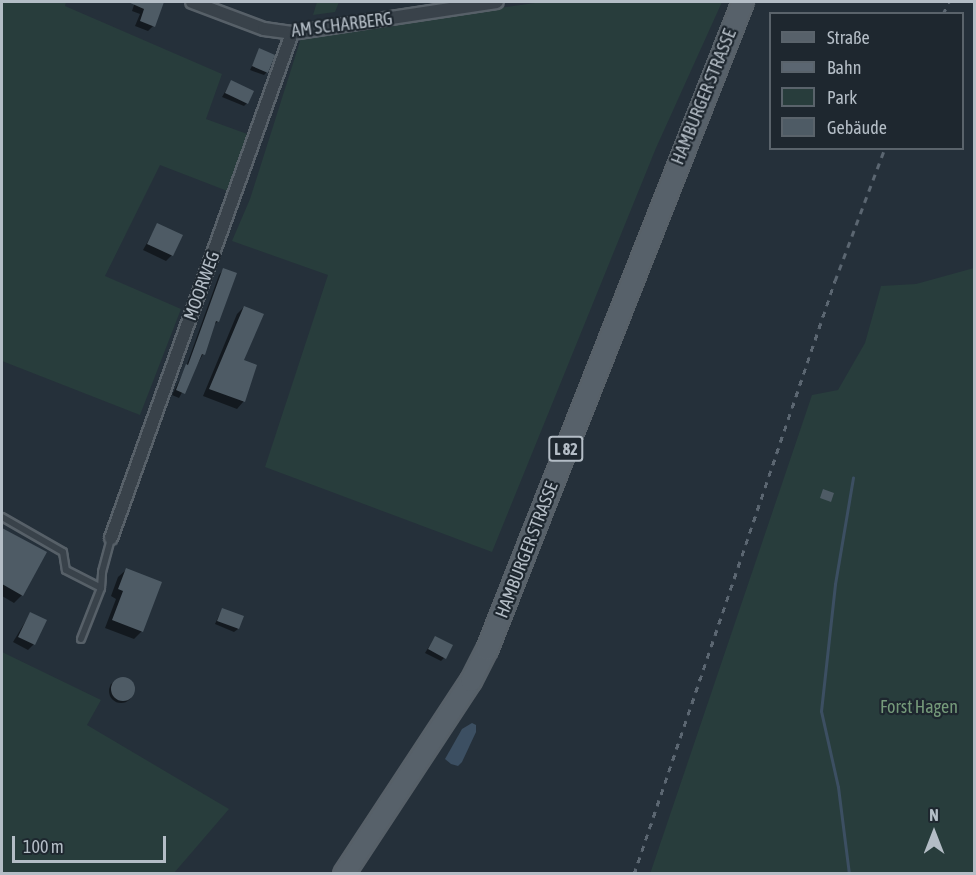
<!DOCTYPE html>
<meta charset="utf-8">
<style>
body{margin:0}
#map{position:relative;width:976px;height:875px;overflow:hidden;background:#25303a;font-family:"Asap Condensed",sans-serif}
div>[style]{position:absolute}
.green>*{inset:0;background:#283d3c}
.water>*{inset:0;background:#3c4f62}
.shadow>*{inset:0;background:#0007}
.round{border-radius:50%}
.stream>*{height:3px;margin:-1.5px;padding:0 1.5px;transform-origin:1.5px;border-radius:1.5px;background:#3c4f62}
.building>*{inset:0;background:#4e5b65}
.roads{filter:drop-shadow(2px 0 #576068) drop-shadow(-2px 0 #576068) drop-shadow(0 2px #576068) drop-shadow(0 -2px #576068)}
.service>*{height:6px;margin:-3px;padding:0 3px;transform-origin:3px;border-radius:3px;background:#39424a}
.minor>*{height:12px;margin:-6px;padding:0 6px;transform-origin:6px;border-radius:6px;background:#39424a}
.primary>*{height:20px;margin:-10px;padding:0 10px;transform-origin:10px;border-radius:10px;background:#57616a}
.rail>*{height:3px;margin-top:-1.5px;transform-origin:0;background:repeating-linear-gradient(90deg,#5b6671 0 6px,transparent 0 12px)}
span{translate:-50% -50%;white-space:nowrap;text-align:center;line-height:1.15;-webkit-text-stroke:4.5px #1e272f;paint-order:stroke}
.shield-label span{padding:2px 4px;background:#1e272f;border:2px solid;border-radius:4px;-webkit-text-stroke-width:0}
.shield-label{font-size:16px;color:#b4bdc6;font-weight:700}
.street-label{font-size:18px;color:#b4bdc6}
.park-label{font-size:18px;color:#759a7a}
.frame{position:absolute;inset:0;border:3px solid #b4bdc6;pointer-events:none}
.legend{position:absolute;left:769px;top:12px;width:195px;height:138px;box-sizing:border-box;background:#1e272f;border:2px solid #5a636b;margin:0;padding:8px 10px;list-style:none;font-size:18px;color:#b4bdc6}
.legend li{display:flex;align-items:center;gap:12px;height:30px}
.legend b{width:30px;border:2px solid #5a636b}
.north{position:absolute;left:904px;top:803px;width:60px;height:60px;-webkit-text-stroke:4px #1e272f;paint-order:stroke;rotate:0deg;font-size:16px;font-weight:700;line-height:24px;text-align:center;color:#b4bdc6}
.north::after{content:'';display:block;margin:auto;width:21px;height:27px;background:#b4bdc6;clip-path:polygon(50% 0,100% 100%,50% 72%,0 100%)}
.scale{position:absolute;left:12px;top:836px;width:154px;height:27px;box-sizing:border-box;border:3px solid #b4bdc6;border-top:0;padding-left:8px;font-size:18px;line-height:21px;white-space:nowrap;color:#b4bdc6;-webkit-text-stroke:4px #1e272f;paint-order:stroke}
</style>
<div id="map">
<div class="green">
<div style="clip-path:polygon(2px 2px,66px 2px,65px 6px,222px 74px,206px 119px,250px 135px,230px 192px,160px 165px,105px 276px,181px 309px,140px 415px,2px 361px)"></div>
<div style="clip-path:polygon(317px 2px,339px 2px,335px 12px,313px 15px)"></div>
<div style="clip-path:polygon(542px 2px,722px 2px,656px 148px,492px 552px,265px 467px,328px 275px,232px 241px,250px 199px,302px 35px)"></div>
<div style="clip-path:polygon(974px 268px,974px 873px,650px 874px,812px 395px,838px 390px,865px 343px,881px 286px,916px 284px)"></div>
<div style="clip-path:polygon(2px 652px,101px 700px,87px 725px,229px 809px,174px 873px,2px 873px)"></div>
</div>
<div class="water">
<div style="clip-path:polygon(472px 723px,476px 725px,476px 732px,462px 762px,458px 766px,451px 764px,445px 759px,462px 729px)"></div>
</div>
<div class="shadow">
<div style="clip-path:polygon(135px 2px,162px 3px,153px 26px,148px 31px,135px 26px,140px 14px,132px 11px)"></div>
<div style="clip-path:polygon(260px 50px,267px 72px,264px 75px,250px 70px)"></div>
<div style="clip-path:polygon(231px 82px,247px 103px,244px 106px,222px 97px)"></div>
<div style="clip-path:polygon(157px 225px,172px 255px,166px 261px,143px 250px)"></div>
<div style="clip-path:polygon(223px 270px,218px 321px,212px 327px,203px 354px,179px 398px,172px 395px,186px 367px,219px 275px)"></div>
<div style="clip-path:polygon(244px 307px,242px 361px,255px 366px,243px 402px,237px 409px,203px 396px,237px 314px)"></div>
<div style="clip-path:polygon(2px 530px,45px 553px,22px 595px,14px 603px,2px 596px)"></div>
<div style="clip-path:polygon(126px 570px,142px 631px,134px 639px,105px 628px,116px 599px,111px 596px,118px 577px)"></div>
<div style="clip-path:polygon(222px 609px,238px 629px,234px 632px,215px 624px)"></div>
<div style="clip-path:polygon(30px 614px,34px 644px,28px 650px,13px 642px)"></div>
<div style="clip-path:polygon(435px 637px,444px 658px,441px 661px,425px 653px)"></div>
<div class="round" style="left:109px;top:679px;width:24px;height:24px"></div>
</div>
<div class="stream">
<div style="left:849px;top:874px;width:88px;rotate:-97.2deg"></div>
<div style="left:838px;top:787px;width:78px;rotate:-102.6deg"></div>
<div style="left:821px;top:711px;width:128px;rotate:-83.7deg"></div>
<div style="left:835px;top:584px;width:108px;rotate:-80.4deg"></div>
</div>
<div class="building">
<div style="clip-path:polygon(128px 2px,164px 2px,155px 27px,140px 21px,144px 9px)"></div>
<div style="clip-path:polygon(259px 48px,275px 55px,268px 73px,252px 66px)"></div>
<div style="clip-path:polygon(231px 80px,254px 91px,248px 104px,225px 93px)"></div>
<div style="clip-path:polygon(157px 223px,183px 235px,173px 256px,147px 244px)"></div>
<div style="clip-path:polygon(223px 268px,237px 273px,219px 322px,216px 321px,205px 355px,202px 354px,185px 394px,176px 390px,186px 364px,188px 365px)"></div>
<div style="clip-path:polygon(244px 306px,264px 314px,244px 360px,257px 365px,245px 402px,209px 389px)"></div>
<div style="clip-path:polygon(823px 489px,834px 493px,831px 502px,820px 498px)"></div>
<div style="clip-path:polygon(2px 528px,47px 552px,23px 596px,2px 584px)"></div>
<div style="clip-path:polygon(126px 568px,162px 582px,143px 632px,112px 620px,123px 591px,118px 589px)"></div>
<div style="clip-path:polygon(222px 608px,244px 616px,239px 629px,217px 621px)"></div>
<div style="clip-path:polygon(30px 612px,47px 620px,35px 645px,18px 637px)"></div>
<div style="clip-path:polygon(435px 636px,453px 645px,446px 659px,428px 649px)"></div>
<div class="round" style="left:111px;top:677px;width:24px;height:24px"></div>
</div>
<div class="roads">
<div class="service">
<div style="left:2px;top:517px;width:70px;rotate:29.8deg"></div>
<div style="left:63px;top:552px;width:18px;rotate:81deg"></div>
<div style="left:66px;top:570px;width:39px;rotate:27deg"></div>
<div style="left:81px;top:639px;width:55px;rotate:-68.6deg"></div>
<div style="left:101px;top:588px;width:16px;rotate:-86deg"></div>
<div style="left:102px;top:572px;width:35px;rotate:-75deg"></div>
</div>
<div class="minor">
<div style="left:192px;top:2px;width:77px;rotate:20.6deg"></div>
<div style="left:264px;top:29px;width:28px;rotate:8deg"></div>
<div style="left:292px;top:33px;width:207px;rotate:-8.6deg"></div>
<div style="left:111px;top:538px;width:536px;rotate:-70.28deg"></div>
</div>
<div class="primary">
<div style="left:344px;top:874px;width:231px;rotate:-56.7deg"></div>
<div style="left:471px;top:681px;width:35px;rotate:-63deg"></div>
<div style="left:487px;top:650px;width:697px;rotate:-68.44deg"></div>
</div>
</div>
<div class="rail">
<div style="left:943px;top:14px;width:13px;rotate:-63deg"></div>
<div style="left:634px;top:874px;width:626px;rotate:-71.28deg"></div>
<div style="left:835px;top:281px;width:142px;rotate:-69.4deg"></div>
</div>
<div class="shield-label">
<span style="left:566px;top:449px">L 82</span>
</div>
<div class="street-label">
<span style="left:342px;top:25px;rotate:-7deg">AM SCHARBERG</span>
<span style="left:704px;top:97px;rotate:-68deg">HAMBURGER STRASSE</span>
<span style="left:202px;top:286px;rotate:-70deg">MOORWEG</span>
<span style="left:527px;top:550px;rotate:-69deg">HAMBURGER STRASSE</span>
</div>
<div class="park-label">
<span style="left:919px;top:707px">Forst Hagen</span>
</div>
<div class="frame"></div>
<ul class="legend">
<li><b style="height:8px;background:#57616a"></b>Straße</li>
<li><b style="height:8px;background:#5b6671"></b>Bahn</li>
<li><b style="height:16px;background:#283d3c"></b>Park</li>
<li><b style="height:16px;background:#4e5b65"></b>Gebäude</li>
</ul>
<div class="north">N</div>
<div class="scale">100 m</div>
</div>
